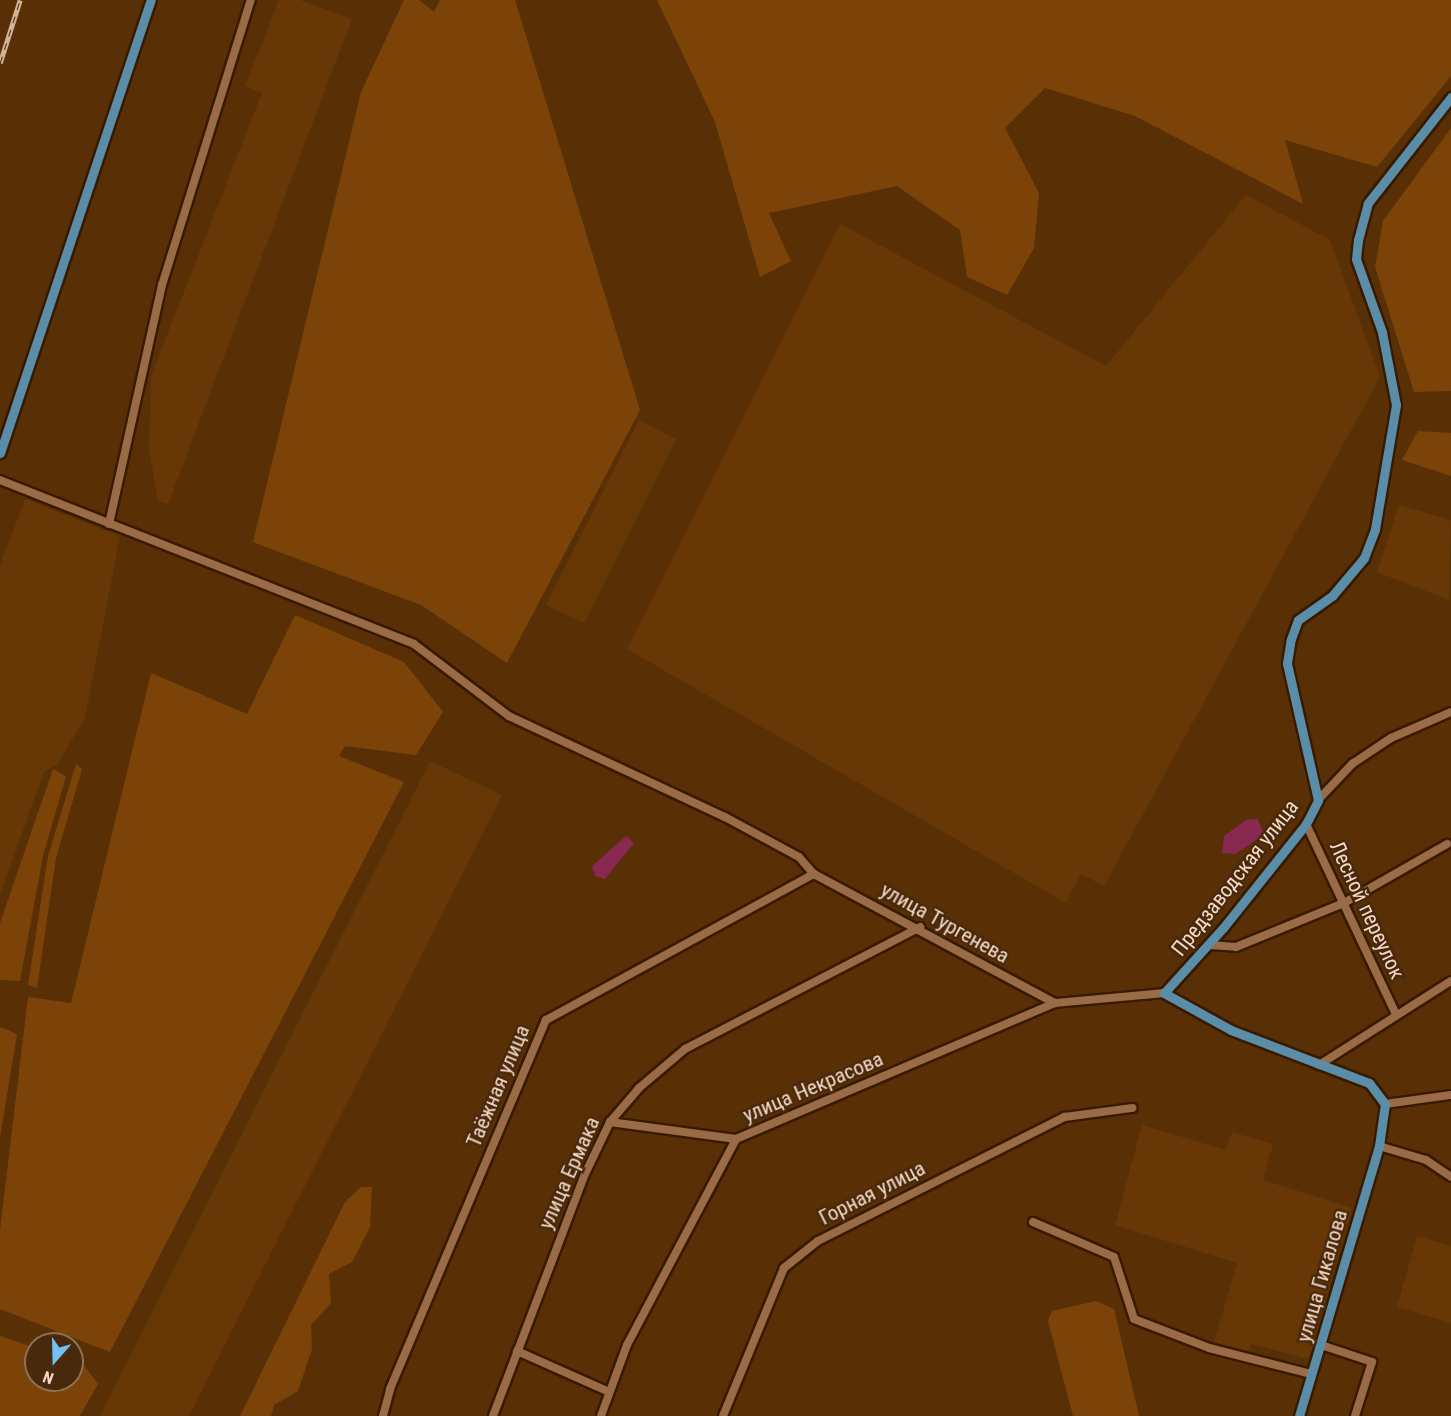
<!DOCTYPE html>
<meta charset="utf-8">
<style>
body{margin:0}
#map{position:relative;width:1451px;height:1416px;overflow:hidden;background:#593006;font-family:"Roboto Condensed",sans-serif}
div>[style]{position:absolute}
.built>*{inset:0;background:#673705}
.green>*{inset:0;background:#7b4308}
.water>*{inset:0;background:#892850}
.roads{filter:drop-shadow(2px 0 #381a00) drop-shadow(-2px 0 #381a00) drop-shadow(0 2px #381a00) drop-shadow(0 -2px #381a00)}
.minor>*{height:8px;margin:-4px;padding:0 4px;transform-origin:4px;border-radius:4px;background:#996b46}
.major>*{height:9px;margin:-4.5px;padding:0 4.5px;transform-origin:4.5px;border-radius:4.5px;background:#5a8ea8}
.rail>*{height:4.5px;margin-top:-2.25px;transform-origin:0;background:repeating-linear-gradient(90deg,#49290b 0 7px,#d0b299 0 14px);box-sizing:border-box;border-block:2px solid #d0b299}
span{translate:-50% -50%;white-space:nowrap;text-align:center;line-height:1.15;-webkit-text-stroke:5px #49290b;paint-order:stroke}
.street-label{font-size:21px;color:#f5dac7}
.north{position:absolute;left:24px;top:1332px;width:60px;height:60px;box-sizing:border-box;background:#49290b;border:2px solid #8e7056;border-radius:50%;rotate:200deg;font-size:16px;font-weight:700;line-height:24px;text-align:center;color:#f5dac7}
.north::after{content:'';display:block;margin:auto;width:21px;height:27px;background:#72c1f5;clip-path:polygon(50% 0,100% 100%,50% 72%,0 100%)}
</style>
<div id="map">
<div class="built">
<div style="clip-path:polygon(279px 0,300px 0,352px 19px,168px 504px,158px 501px,149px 449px,151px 376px,262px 93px,245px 86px)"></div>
<div style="clip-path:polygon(1246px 195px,1330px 240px,1380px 377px,1104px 886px,1081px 874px,1066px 903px,627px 649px,840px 224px,1106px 366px)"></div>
<div style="clip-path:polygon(639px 420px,676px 439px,584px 623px,546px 605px)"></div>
<div style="clip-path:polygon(25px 499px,120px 536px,85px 718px,57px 765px,44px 771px,0 895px,0 565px)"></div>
<div style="clip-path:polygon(1399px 505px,1451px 520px,1449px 600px,1377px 572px)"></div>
<div style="clip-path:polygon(430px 761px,502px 795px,189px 1416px,100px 1416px)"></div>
<div style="clip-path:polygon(1142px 1125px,1226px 1150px,1232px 1132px,1273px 1144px,1263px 1180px,1352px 1208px,1309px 1359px,1251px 1344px,1248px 1355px,1214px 1342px,1237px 1263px,1115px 1225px)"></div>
<div style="clip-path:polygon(1417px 1236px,1451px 1246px,1451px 1323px,1397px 1307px)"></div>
</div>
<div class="green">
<div style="clip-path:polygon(404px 0,419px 0,434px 12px,440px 0,515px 0,640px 410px,507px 663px,421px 605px,253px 542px,361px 92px)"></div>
<div style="clip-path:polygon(657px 0,1451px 0,1451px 76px,1377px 167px,1285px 140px,1303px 204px,1135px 116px,1045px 88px,1005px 128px,1039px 193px,1034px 248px,1007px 295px,967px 277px,960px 230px,897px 186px,769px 213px,791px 261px,760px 277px,715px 122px)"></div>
<div style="clip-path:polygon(1451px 128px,1451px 391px,1414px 392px,1375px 267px,1383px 221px)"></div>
<div style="clip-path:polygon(1418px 431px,1451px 433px,1451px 476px,1402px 460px)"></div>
<div style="clip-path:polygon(295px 615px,404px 662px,443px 712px,416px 755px,345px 746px,339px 756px,404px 782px,110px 1352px,0 1309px,0 1230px,28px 997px,71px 1003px,151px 673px,247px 714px)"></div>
<div style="clip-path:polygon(76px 764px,82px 769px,56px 858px,37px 988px,28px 985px,48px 856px)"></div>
<div style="clip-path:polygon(53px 769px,66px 776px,43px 856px,20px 981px,0 980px,0 923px)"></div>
<div style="clip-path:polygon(1px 1027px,17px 1034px,0 1138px,0 1029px)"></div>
<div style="clip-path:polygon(361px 1187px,372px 1187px,370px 1227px,352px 1262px,329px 1274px,331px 1303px,311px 1325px,312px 1349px,298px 1391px,274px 1405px,271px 1416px,240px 1416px,345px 1202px)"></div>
<div style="clip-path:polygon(1096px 1301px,1114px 1309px,1139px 1416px,1073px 1416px,1048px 1321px,1052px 1311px)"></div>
<div style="clip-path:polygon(0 1336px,36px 1348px,36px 1380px,72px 1380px,72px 1360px,83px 1364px,98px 1384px,80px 1416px,0 1416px)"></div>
</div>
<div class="water">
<div style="clip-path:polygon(1258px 819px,1264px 835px,1235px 854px,1222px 853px,1224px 836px,1246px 820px)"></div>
<div style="clip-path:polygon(626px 836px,634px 843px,605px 879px,595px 876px,592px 866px)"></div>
</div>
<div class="roads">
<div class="minor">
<div style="left:0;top:480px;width:445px;rotate:21.6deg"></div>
<div style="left:414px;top:644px;width:119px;rotate:37.2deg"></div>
<div style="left:509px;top:716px;width:238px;rotate:25.1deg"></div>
<div style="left:725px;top:817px;width:84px;rotate:28.4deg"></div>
<div style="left:799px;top:857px;width:23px;rotate:49deg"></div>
<div style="left:814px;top:874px;width:273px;rotate:28.2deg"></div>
<div style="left:1055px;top:1003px;width:109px;rotate:-5.2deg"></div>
<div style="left:109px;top:524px;width:245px;rotate:-77.5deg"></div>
<div style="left:162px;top:285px;width:299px;rotate:-72.7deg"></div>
<div style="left:1318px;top:800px;width:50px;rotate:-46.6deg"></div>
<div style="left:1352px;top:764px;width:47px;rotate:-33.7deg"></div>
<div style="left:1391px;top:738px;width:65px;rotate:-23.4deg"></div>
<div style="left:1306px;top:824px;width:208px;rotate:64.7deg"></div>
<div style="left:1209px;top:945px;width:27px;rotate:4deg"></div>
<div style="left:1236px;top:947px;width:117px;rotate:-22.2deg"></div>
<div style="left:1344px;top:903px;width:119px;rotate:-29.8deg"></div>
<div style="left:1319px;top:1065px;width:156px;rotate:-32.5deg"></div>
<div style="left:1385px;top:1104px;width:67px;rotate:-7.8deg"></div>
<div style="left:610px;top:1122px;width:127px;rotate:7.7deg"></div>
<div style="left:1379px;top:1146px;width:49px;rotate:16.6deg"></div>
<div style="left:1426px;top:1160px;width:30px;rotate:34deg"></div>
<div style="left:1033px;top:1222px;width:88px;rotate:23.4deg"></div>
<div style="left:1114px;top:1257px;width:65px;rotate:72.1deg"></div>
<div style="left:1134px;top:1319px;width:80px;rotate:21.1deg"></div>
<div style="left:1209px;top:1348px;width:105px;rotate:14.3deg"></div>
<div style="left:1321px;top:1345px;width:54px;rotate:18.4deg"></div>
<div style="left:1372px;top:1362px;width:57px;rotate:107.5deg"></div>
<div style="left:517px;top:1351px;width:101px;rotate:24deg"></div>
<div style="left:383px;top:1416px;width:28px;rotate:-75deg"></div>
<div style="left:390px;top:1389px;width:401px;rotate:-67.1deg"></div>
<div style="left:546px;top:1020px;width:305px;rotate:-28.6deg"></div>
<div style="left:493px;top:1416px;width:259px;rotate:-69.2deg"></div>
<div style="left:585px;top:1174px;width:58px;rotate:-64.3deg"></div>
<div style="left:610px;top:1122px;width:45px;rotate:-49.5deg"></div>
<div style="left:639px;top:1088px;width:60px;rotate:-40.3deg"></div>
<div style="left:685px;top:1049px;width:265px;rotate:-27.4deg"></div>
<div style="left:601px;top:1416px;width:76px;rotate:-69.9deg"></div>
<div style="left:627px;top:1345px;width:233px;rotate:-62.1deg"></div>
<div style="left:736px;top:1139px;width:347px;rotate:-23.1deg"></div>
<div style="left:723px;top:1416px;width:160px;rotate:-67.6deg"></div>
<div style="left:784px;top:1268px;width:43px;rotate:-38.5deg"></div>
<div style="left:818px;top:1241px;width:276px;rotate:-26.7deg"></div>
<div style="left:1065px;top:1117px;width:68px;rotate:-7.7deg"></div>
</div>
<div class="major">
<div style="left:0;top:453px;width:478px;rotate:-71.6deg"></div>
<div style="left:1299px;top:1416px;width:282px;rotate:-73.5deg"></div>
<div style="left:1379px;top:1146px;width:42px;rotate:-81.9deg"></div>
<div style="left:1385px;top:1104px;width:26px;rotate:-127deg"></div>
<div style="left:1369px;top:1083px;width:148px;rotate:-159deg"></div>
<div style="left:1231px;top:1030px;width:77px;rotate:-151.1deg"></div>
<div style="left:1164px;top:993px;width:88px;rotate:-47.8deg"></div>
<div style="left:1223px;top:928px;width:133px;rotate:-51.4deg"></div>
<div style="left:1306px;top:824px;width:27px;rotate:-63deg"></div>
<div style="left:1318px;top:800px;width:140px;rotate:-102.8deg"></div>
<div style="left:1287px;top:663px;width:24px;rotate:-81deg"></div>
<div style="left:1291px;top:639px;width:20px;rotate:-70deg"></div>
<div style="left:1298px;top:620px;width:42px;rotate:-35.2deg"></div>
<div style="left:1332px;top:596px;width:50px;rotate:-49.9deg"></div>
<div style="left:1364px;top:558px;width:31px;rotate:-69deg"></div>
<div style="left:1375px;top:529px;width:126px;rotate:-80.4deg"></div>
<div style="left:1396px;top:405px;width:74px;rotate:-100.9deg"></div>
<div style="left:1382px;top:332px;width:77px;rotate:-109.6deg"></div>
<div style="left:1356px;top:259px;width:19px;rotate:-84deg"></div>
<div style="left:1358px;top:240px;width:38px;rotate:-75deg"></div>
<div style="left:1368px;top:203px;width:135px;rotate:-51.9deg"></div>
</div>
</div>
<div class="rail">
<div style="left:0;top:63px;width:66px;rotate:-72.4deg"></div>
</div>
<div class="street-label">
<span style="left:1235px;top:878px;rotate:-52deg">Предзаводская улица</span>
<span style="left:1367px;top:910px;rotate:65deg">Лесной переулок</span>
<span style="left:945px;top:923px;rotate:29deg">улица Тургенева</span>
<span style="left:498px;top:1086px;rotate:-67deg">Таёжная улица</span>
<span style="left:813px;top:1087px;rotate:-23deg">улица Некрасова</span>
<span style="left:569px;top:1173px;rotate:-66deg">улица Ермака</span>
<span style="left:872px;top:1193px;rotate:-27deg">Горная улица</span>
<span style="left:1322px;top:1276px;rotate:-74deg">улица Гикалова</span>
</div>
<div class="north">N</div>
</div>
